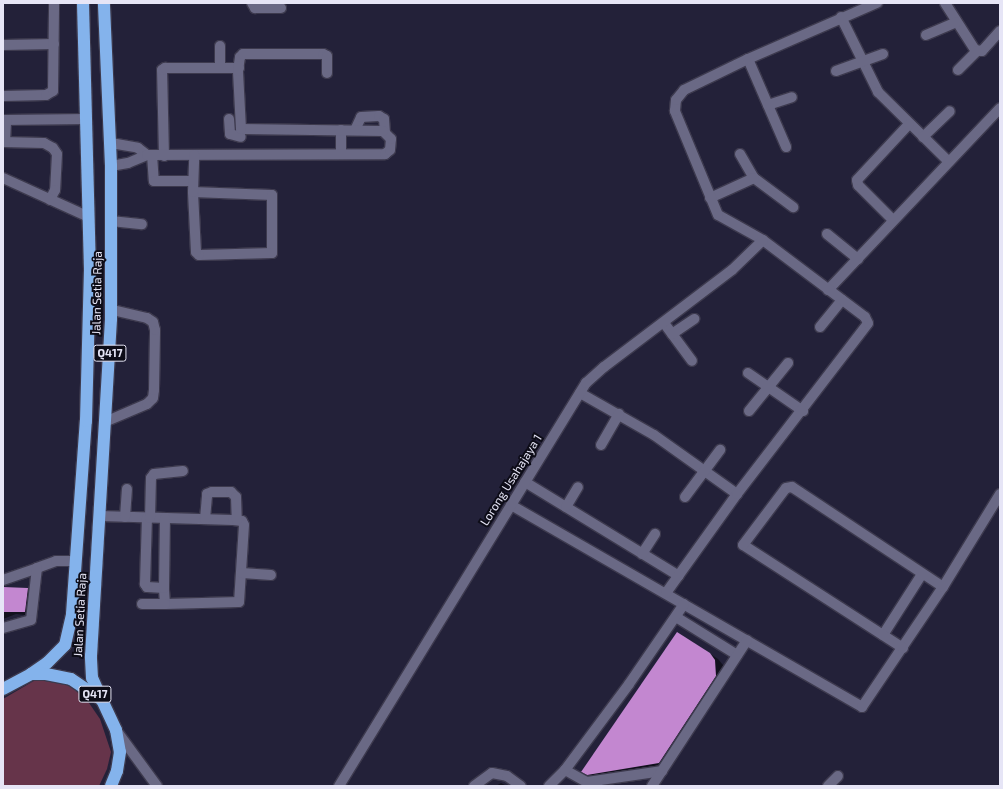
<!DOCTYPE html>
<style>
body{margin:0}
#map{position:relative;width:1003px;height:789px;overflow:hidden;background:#232139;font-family:"Exo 2",sans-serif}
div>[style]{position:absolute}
.green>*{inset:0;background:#66344a}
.shadow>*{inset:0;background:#0007}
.building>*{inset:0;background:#c387d0}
.roads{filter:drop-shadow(1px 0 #3d3a4e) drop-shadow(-1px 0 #3d3a4e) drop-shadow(0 1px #3d3a4e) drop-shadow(0 -1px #3d3a4e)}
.minor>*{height:10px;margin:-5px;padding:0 5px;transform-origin:5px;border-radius:5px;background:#6a6985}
.highway>*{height:12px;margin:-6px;padding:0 6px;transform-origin:6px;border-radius:6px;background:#84b3ec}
span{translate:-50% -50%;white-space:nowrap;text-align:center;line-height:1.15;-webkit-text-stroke:4px #0d0c17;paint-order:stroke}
.shield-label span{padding:1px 3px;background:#0d0c17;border:1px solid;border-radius:3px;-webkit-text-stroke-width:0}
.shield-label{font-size:11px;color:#e6e5f6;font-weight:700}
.street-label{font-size:12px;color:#e6e5f6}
.frame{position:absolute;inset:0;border:4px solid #e6e5f6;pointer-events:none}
</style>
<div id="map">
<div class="green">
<div style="clip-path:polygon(37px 679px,61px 682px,73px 688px,89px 703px,100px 719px,111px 752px,107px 769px,99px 786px,3px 786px,3px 699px)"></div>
</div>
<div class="shadow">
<div style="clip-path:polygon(3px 588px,27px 589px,35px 593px,33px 616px,16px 614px,3px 619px)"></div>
<div style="clip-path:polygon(686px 638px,718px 659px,723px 665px,724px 681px,667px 767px,596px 779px,583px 771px)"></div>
<div style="clip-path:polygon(501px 783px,507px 786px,496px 786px)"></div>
</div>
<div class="building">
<div style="clip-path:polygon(3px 587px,28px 588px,25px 612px,3px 612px)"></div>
<div style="clip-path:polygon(677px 632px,710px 653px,715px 660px,716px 676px,659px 763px,587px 775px,581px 772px)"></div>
</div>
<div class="roads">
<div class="minor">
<div style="left:252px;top:3px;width:6px;rotate:59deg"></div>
<div style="left:255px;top:8px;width:26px"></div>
<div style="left:945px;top:3px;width:56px;rotate:57.4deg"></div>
<div style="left:975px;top:50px;width:7px;rotate:8deg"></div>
<div style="left:982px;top:51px;width:27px;rotate:-48deg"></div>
<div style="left:841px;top:17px;width:84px;rotate:63.7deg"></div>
<div style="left:878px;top:92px;width:98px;rotate:44.6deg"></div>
<div style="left:926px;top:35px;width:33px;rotate:-23deg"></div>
<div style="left:3px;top:45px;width:51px;rotate:-1.1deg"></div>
<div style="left:748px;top:59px;width:96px;rotate:66.6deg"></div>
<div style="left:220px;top:68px;width:22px;rotate:-90deg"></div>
<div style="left:958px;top:70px;width:27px;rotate:-45deg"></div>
<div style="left:836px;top:71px;width:50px;rotate:-19.9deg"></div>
<div style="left:3px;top:96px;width:43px;rotate:-1.3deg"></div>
<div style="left:46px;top:95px;width:8px;rotate:-30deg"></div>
<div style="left:53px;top:91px;width:88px;rotate:-89.3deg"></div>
<div style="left:768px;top:105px;width:25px;rotate:-18deg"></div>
<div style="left:229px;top:119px;width:15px;rotate:86deg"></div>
<div style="left:230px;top:134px;width:11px;rotate:15deg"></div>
<div style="left:3px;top:120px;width:84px;rotate:-0.7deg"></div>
<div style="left:341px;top:130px;width:23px;rotate:90deg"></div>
<div style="left:355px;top:130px;width:14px;rotate:-65deg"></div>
<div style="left:361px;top:117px;width:18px;rotate:-3deg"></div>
<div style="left:379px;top:116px;width:6px;rotate:31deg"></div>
<div style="left:384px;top:119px;width:13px;rotate:86deg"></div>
<div style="left:923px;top:137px;width:37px;rotate:-44deg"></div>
<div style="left:3px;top:142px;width:41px;rotate:1.4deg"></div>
<div style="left:44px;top:143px;width:10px;rotate:29deg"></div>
<div style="left:53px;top:148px;width:7px;rotate:56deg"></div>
<div style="left:57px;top:154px;width:36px;rotate:93deg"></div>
<div style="left:55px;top:190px;width:11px;rotate:117deg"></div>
<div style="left:5px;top:142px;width:22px;rotate:-87deg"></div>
<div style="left:111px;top:143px;width:27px;rotate:10deg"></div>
<div style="left:138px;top:148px;width:11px;rotate:38deg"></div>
<div style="left:740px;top:154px;width:28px;rotate:60deg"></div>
<div style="left:754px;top:178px;width:49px;rotate:36.6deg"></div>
<div style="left:152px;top:155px;width:26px;rotate:86deg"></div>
<div style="left:154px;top:181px;width:39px"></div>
<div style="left:164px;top:156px;width:86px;rotate:-91.3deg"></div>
<div style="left:162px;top:70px;width:4px;rotate:-34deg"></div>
<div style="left:165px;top:68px;width:74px"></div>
<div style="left:111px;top:166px;width:17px;rotate:-10deg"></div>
<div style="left:128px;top:163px;width:21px;rotate:-23deg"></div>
<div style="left:147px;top:155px;width:238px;rotate:-0.2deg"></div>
<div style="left:385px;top:154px;width:6px;rotate:-39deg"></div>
<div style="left:390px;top:150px;width:11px;rotate:-85deg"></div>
<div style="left:391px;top:139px;width:11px;rotate:-135deg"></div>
<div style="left:383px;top:131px;width:142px;rotate:-179.2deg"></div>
<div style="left:241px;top:129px;width:58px;rotate:-93deg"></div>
<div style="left:238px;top:71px;width:14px;rotate:-82deg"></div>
<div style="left:240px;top:57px;width:4px;rotate:-45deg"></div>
<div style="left:243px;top:54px;width:80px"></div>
<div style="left:323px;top:54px;width:4px;rotate:27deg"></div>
<div style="left:327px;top:56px;width:17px;rotate:90deg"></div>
<div style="left:3px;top:178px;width:94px;rotate:24.4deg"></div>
<div style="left:193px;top:192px;width:79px;rotate:2.2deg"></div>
<div style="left:272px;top:195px;width:58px;rotate:90deg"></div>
<div style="left:272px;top:253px;width:73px;rotate:178.4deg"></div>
<div style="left:199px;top:255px;width:4px;rotate:-135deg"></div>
<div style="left:196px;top:252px;width:60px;rotate:-92.9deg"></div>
<div style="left:193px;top:192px;width:37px;rotate:-88deg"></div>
<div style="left:710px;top:198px;width:48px;rotate:-24.4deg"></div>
<div style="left:893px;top:220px;width:49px;rotate:-135deg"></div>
<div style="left:858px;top:185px;width:5px;rotate:-101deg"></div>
<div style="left:857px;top:180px;width:76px;rotate:-47.1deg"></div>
<div style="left:111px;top:221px;width:31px;rotate:6deg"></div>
<div style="left:827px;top:234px;width:40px;rotate:39deg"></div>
<div style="left:828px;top:290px;width:250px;rotate:-46.6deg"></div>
<div style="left:664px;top:323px;width:47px;rotate:53.6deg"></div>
<div style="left:820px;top:327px;width:35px;rotate:-51deg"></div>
<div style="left:672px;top:334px;width:27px;rotate:-34deg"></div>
<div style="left:748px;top:373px;width:67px;rotate:34.6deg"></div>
<div style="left:580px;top:393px;width:85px;rotate:29.6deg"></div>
<div style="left:654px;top:435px;width:102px;rotate:35.4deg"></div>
<div style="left:749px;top:411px;width:62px;rotate:-50.9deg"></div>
<div style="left:107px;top:421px;width:43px;rotate:-23deg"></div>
<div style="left:147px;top:404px;width:8px;rotate:-45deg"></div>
<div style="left:153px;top:398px;width:8px;rotate:-83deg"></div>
<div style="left:154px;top:390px;width:60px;rotate:-89deg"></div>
<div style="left:155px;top:330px;width:8px;rotate:-104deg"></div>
<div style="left:153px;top:322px;width:7px;rotate:-146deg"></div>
<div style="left:147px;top:318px;width:37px;rotate:-167deg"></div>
<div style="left:601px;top:445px;width:36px;rotate:-60deg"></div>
<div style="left:525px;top:482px;width:180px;rotate:31.4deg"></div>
<div style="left:685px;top:497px;width:59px;rotate:-53.3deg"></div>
<div style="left:511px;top:505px;width:405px;rotate:29.9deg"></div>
<div style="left:862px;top:707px;width:145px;rotate:-56deg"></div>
<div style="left:943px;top:587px;width:109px;rotate:-58.5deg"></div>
<div style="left:566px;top:507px;width:23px;rotate:-59deg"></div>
<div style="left:100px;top:516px;width:133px;rotate:1.7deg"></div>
<div style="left:233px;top:520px;width:9px;rotate:6deg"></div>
<div style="left:242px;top:521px;width:4px;rotate:63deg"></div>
<div style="left:244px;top:525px;width:77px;rotate:93.7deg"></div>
<div style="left:239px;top:602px;width:74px;rotate:178.5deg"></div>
<div style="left:165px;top:604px;width:16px;rotate:-94deg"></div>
<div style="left:164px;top:588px;width:17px;rotate:-177deg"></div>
<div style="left:147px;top:587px;width:4px;rotate:-124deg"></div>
<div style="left:145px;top:584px;width:66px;rotate:-88.3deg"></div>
<div style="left:125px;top:517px;width:28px;rotate:-86deg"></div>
<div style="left:150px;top:518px;width:40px;rotate:-88.6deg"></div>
<div style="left:151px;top:478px;width:5px;rotate:-53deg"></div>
<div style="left:154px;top:474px;width:29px;rotate:-6deg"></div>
<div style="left:205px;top:519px;width:25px;rotate:-85deg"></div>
<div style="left:207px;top:494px;width:5px;rotate:-22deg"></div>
<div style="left:212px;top:492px;width:19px"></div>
<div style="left:231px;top:492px;width:7px;rotate:45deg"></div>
<div style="left:236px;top:497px;width:23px;rotate:88deg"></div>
<div style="left:642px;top:554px;width:24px;rotate:-57deg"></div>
<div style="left:37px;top:568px;width:20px;rotate:-20deg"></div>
<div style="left:56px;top:561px;width:19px"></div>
<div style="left:242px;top:573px;width:29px;rotate:4deg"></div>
<div style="left:3px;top:580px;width:36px;rotate:-19deg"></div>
<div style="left:37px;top:568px;width:52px;rotate:96.6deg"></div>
<div style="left:31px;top:620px;width:29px;rotate:164deg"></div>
<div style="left:164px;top:588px;width:70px;rotate:-89.2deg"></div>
<div style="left:666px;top:593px;width:122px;rotate:-54.4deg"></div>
<div style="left:737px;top:494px;width:215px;rotate:-52.5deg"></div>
<div style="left:868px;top:323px;width:7px;rotate:-117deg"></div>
<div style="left:865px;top:317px;width:128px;rotate:-143deg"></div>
<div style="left:763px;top:240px;width:51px;rotate:-150.9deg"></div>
<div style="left:718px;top:215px;width:113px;rotate:-112.5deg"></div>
<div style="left:675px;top:111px;width:11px;rotate:-85deg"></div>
<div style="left:676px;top:100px;width:13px;rotate:-51deg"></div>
<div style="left:684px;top:90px;width:71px;rotate:-25.8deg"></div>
<div style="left:748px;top:59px;width:141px;rotate:-23.5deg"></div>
<div style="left:142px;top:604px;width:23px"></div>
<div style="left:676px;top:617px;width:72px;rotate:31.9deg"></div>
<div style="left:883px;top:635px;width:72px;rotate:-57.4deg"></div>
<div style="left:903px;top:648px;width:190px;rotate:-147.2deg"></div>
<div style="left:743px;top:545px;width:71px;rotate:-53deg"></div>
<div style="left:786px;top:488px;width:6px;rotate:-9deg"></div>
<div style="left:792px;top:487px;width:181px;rotate:33.5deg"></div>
<div style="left:116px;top:730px;width:69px;rotate:53.8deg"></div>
<div style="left:565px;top:770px;width:25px;rotate:29deg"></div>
<div style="left:587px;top:782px;width:76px;rotate:-8.3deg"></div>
<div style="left:339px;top:786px;width:473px;rotate:-58.5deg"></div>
<div style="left:586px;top:383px;width:24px;rotate:-42deg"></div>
<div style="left:604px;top:367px;width:161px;rotate:-37.2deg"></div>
<div style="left:732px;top:270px;width:43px;rotate:-44.1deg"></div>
<div style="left:474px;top:786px;width:22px;rotate:-36deg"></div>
<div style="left:492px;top:773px;width:15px;rotate:11deg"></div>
<div style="left:507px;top:776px;width:17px;rotate:36deg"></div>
<div style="left:549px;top:786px;width:23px;rotate:-45deg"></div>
<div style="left:565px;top:770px;width:107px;rotate:-53.3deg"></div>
<div style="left:629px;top:684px;width:97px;rotate:-55.5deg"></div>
<div style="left:652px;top:786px;width:174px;rotate:-56.9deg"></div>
<div style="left:828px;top:786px;width:14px;rotate:-45deg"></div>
</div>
<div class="highway">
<div style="left:31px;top:674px;width:19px;rotate:-35deg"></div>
<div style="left:47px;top:663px;width:25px;rotate:-45deg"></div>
<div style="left:65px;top:645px;width:32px;rotate:-77deg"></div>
<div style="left:72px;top:614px;width:194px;rotate:-85.9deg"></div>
<div style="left:86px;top:421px;width:150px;rotate:-88.5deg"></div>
<div style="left:90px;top:271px;width:268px;rotate:-91.5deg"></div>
<div style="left:3px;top:689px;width:32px;rotate:-28deg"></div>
<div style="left:31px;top:674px;width:15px"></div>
<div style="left:46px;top:674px;width:25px;rotate:11deg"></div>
<div style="left:71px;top:679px;width:37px;rotate:34deg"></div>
<div style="left:102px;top:700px;width:33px;rotate:65deg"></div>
<div style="left:116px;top:730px;width:22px;rotate:80deg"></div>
<div style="left:120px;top:752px;width:19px;rotate:99deg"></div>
<div style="left:117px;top:771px;width:16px;rotate:112deg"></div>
<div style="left:102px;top:700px;width:24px;rotate:-114deg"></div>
<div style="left:92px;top:678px;width:22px;rotate:-93deg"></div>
<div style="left:91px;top:656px;width:338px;rotate:-86.6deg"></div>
<div style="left:111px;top:319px;width:153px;rotate:-90deg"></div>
<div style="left:111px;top:166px;width:163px;rotate:-92.5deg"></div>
</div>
</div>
<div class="shield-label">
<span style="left:110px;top:353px">Q417</span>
<span style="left:95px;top:694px">Q417</span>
</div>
<div class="street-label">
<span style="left:97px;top:293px;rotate:-89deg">Jalan Setia Raja</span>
<span style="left:511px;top:480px;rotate:-58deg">Lorong Usahajaya 1</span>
<span style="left:80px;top:615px;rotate:-87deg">Jalan Setia Raja</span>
</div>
<div class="frame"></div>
</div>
